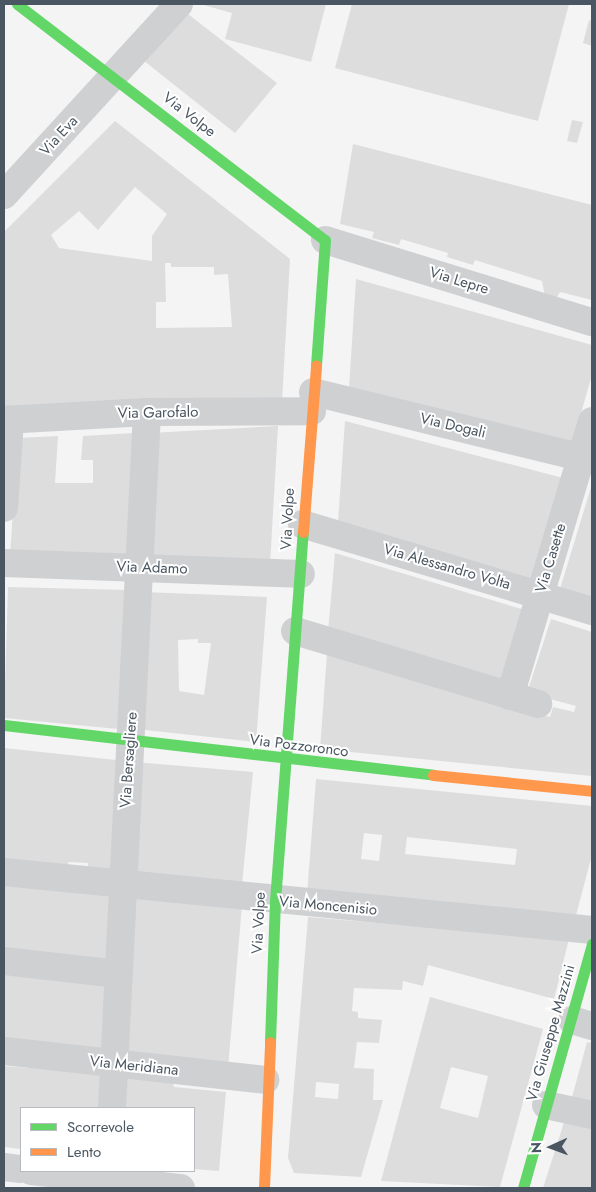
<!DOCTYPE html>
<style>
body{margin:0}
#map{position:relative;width:596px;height:1192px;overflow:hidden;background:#f4f4f4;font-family:Jost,sans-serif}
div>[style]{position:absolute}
.building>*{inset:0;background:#ddddde}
.street>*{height:28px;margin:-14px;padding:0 14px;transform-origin:14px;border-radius:14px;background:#ced0d2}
.fast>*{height:11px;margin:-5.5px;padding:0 5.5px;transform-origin:5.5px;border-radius:5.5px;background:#63d668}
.slow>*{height:11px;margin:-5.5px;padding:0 5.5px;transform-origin:5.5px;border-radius:5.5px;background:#ff974d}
span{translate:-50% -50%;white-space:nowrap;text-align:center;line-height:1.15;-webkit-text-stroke:4px #fff;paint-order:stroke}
.street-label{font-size:15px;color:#4a5661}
.frame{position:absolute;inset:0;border:5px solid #4a5661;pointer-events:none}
.legend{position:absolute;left:20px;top:1107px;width:175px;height:65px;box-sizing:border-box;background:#fff;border:1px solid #b7bbc0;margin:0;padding:6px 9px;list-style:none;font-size:15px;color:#4a5661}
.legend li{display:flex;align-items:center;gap:10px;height:25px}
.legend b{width:25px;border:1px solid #b7bbc0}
.north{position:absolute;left:526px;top:1122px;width:50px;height:50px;-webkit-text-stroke:4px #fff;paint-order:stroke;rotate:268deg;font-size:14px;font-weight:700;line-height:20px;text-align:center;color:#4a5661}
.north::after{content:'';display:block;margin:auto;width:18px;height:22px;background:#4a5661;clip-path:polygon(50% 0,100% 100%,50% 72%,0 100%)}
</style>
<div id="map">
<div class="building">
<div style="clip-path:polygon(175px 4px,277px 83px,235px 133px,134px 53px)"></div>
<div style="clip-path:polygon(200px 4px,326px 4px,311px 62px,225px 39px,232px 13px)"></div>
<div style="clip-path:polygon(352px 4px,569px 4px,538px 121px,335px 68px)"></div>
<div style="clip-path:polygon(589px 20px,592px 21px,592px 46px,583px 43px)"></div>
<div style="clip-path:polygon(572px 120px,583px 122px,577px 143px,567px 141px)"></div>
<div style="clip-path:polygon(evenodd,115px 121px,290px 259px,282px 402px,4px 414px,4px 232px,115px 121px,135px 187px,167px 214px,152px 236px,152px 261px,59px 248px,51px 235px,79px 211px,98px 230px,135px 187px,115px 121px,165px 263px,171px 263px,171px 267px,214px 267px,214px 275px,228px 274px,232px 327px,156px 328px,156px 302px,166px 302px,165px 263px)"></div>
<div style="clip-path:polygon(353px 144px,592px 205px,592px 300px,560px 292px,557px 297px,545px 297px,542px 281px,475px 260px,473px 265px,447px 257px,448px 253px,401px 239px,399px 245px,372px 238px,374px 232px,340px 224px)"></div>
<div style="clip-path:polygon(356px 279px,592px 345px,592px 375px,571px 448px,349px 389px)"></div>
<div style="clip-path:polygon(345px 421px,563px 478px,530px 582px,338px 522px)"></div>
<div style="clip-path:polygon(278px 426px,270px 565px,144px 560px,150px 433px)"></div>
<div style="clip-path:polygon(134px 433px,128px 560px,10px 555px,18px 438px,58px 436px,55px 483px,93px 483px,93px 460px,81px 460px,83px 436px)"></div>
<div style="clip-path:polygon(592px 484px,592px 599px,560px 589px)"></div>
<div style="clip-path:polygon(335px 553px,525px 610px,500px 682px,328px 632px)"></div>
<div style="clip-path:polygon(8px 587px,128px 590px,118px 729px,4px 718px)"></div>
<div style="clip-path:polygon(evenodd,144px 592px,267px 597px,256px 742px,136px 729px,144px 592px,198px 639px,198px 643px,211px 643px,204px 695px,179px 691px,178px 640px,198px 639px)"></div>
<div style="clip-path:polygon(551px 619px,592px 632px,592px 776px,320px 749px,327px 653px,550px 717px,553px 707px,574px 712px,576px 706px,527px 693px)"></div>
<div style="clip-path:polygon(4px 748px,116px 760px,112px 872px,88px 871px,88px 863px,68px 862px,69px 869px,4px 864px)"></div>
<div style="clip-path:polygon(135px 762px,253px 772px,242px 885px,128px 876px)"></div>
<div style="clip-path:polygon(evenodd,316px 779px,592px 806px,592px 855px,575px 919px,307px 894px,316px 779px,364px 833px,382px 835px,379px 861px,361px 859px,364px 833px,316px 779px,407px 837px,517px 849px,515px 865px,405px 854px,407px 837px)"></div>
<div style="clip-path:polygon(4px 886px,112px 894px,109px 966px,4px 953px)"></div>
<div style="clip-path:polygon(129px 896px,242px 905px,228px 1068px,121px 1057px)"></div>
<div style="clip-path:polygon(evenodd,308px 917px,569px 939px,554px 999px,428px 965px,423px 986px,403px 981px,402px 990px,354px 988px,352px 1011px,358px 1012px,358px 1018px,382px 1020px,379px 1043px,357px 1042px,354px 1068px,374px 1069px,373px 1100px,383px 1100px,361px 1177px,294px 1173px,288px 1158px,308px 917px,316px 1082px,339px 1084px,338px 1099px,315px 1097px,316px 1082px)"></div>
<div style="clip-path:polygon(4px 975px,107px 983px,106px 1056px,4px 1041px)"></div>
<div style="clip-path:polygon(evenodd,430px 997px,543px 1029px,500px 1187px,381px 1181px,430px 997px,451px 1067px,488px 1076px,478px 1118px,440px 1108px,451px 1067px)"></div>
<div style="clip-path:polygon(587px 1042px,592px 1043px,592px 1106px,571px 1101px)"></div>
<div style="clip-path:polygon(29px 1064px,106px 1073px,104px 1108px,21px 1108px,21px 1149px,4px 1147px,4px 1066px,28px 1068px)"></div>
<div style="clip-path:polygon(118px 1074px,172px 1079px,174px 1087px,226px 1092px,219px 1171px,194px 1169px,194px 1108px,118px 1108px)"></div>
<div style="clip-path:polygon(566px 1116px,592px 1123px,592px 1188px,543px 1188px)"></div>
</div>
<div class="street">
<div style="left:4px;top:195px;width:259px;rotate:-47.5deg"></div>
<div style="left:325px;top:240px;width:279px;rotate:17.1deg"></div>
<div style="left:313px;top:392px;width:287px;rotate:13.7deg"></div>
<div style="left:4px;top:420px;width:143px;rotate:-3.2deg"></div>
<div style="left:147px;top:412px;width:165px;rotate:-0.3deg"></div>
<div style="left:4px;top:508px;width:89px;rotate:-86.1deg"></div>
<div style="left:302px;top:524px;width:303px;rotate:16.7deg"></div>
<div style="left:4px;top:563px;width:297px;rotate:2.1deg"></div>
<div style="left:295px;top:631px;width:254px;rotate:16.7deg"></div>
<div style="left:510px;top:696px;width:287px;rotate:-73.4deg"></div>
<div style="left:4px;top:872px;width:591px;rotate:5.63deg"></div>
<div style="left:4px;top:961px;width:115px;rotate:6.5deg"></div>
<div style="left:572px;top:1020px;width:21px;rotate:17deg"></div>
<div style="left:4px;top:1051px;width:263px;rotate:6.3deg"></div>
<div style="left:546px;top:1105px;width:47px;rotate:12.3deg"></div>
<div style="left:112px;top:1108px;width:697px;rotate:-87.12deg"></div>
<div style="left:4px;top:1167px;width:17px;rotate:7deg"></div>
<div style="left:31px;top:1171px;width:151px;rotate:6.5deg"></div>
</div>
<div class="fast">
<div style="left:17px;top:4px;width:388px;rotate:37.5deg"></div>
<div style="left:325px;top:240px;width:126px;rotate:94.1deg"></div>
<div style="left:4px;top:725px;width:432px;rotate:6.6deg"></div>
<div style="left:270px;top:1042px;width:141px;rotate:-88deg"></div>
<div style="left:275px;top:901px;width:370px;rotate:-85.7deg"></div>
<div style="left:523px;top:1188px;width:254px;rotate:-74.2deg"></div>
</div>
<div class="slow">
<div style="left:303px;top:532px;width:167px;rotate:-85.5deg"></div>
<div style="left:433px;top:775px;width:160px;rotate:5.7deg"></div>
<div style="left:264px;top:1188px;width:146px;rotate:-87.6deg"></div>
</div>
<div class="street-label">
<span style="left:189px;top:115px;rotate:38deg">Via Volpe</span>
<span style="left:59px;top:136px;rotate:-47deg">Via Eva</span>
<span style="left:459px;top:281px;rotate:17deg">Via Lepre</span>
<span style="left:158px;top:413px;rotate:-1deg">Via Garofalo</span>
<span style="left:453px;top:426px;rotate:13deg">Via Dogali</span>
<span style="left:288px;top:519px;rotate:-87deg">Via Volpe</span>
<span style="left:551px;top:558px;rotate:-73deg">Via Casette</span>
<span style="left:447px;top:567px;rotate:16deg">Via Alessandro Volta</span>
<span style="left:152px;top:568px;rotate:2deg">Via Adamo</span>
<span style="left:299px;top:746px;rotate:7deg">Via Pozzoronco</span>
<span style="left:129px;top:760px;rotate:-86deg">Via Bersagliere</span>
<span style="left:328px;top:906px;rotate:5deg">Via Moncenisio</span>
<span style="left:259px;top:923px;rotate:-87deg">Via Volpe</span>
<span style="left:551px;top:1033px;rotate:-74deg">Via Giuseppe Mazzini</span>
<span style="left:134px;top:1066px;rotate:6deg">Via Meridiana</span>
</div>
<div class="frame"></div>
<ul class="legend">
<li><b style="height:6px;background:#63d668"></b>Scorrevole</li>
<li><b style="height:6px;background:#ff974d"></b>Lento</li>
</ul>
<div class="north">N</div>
</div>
